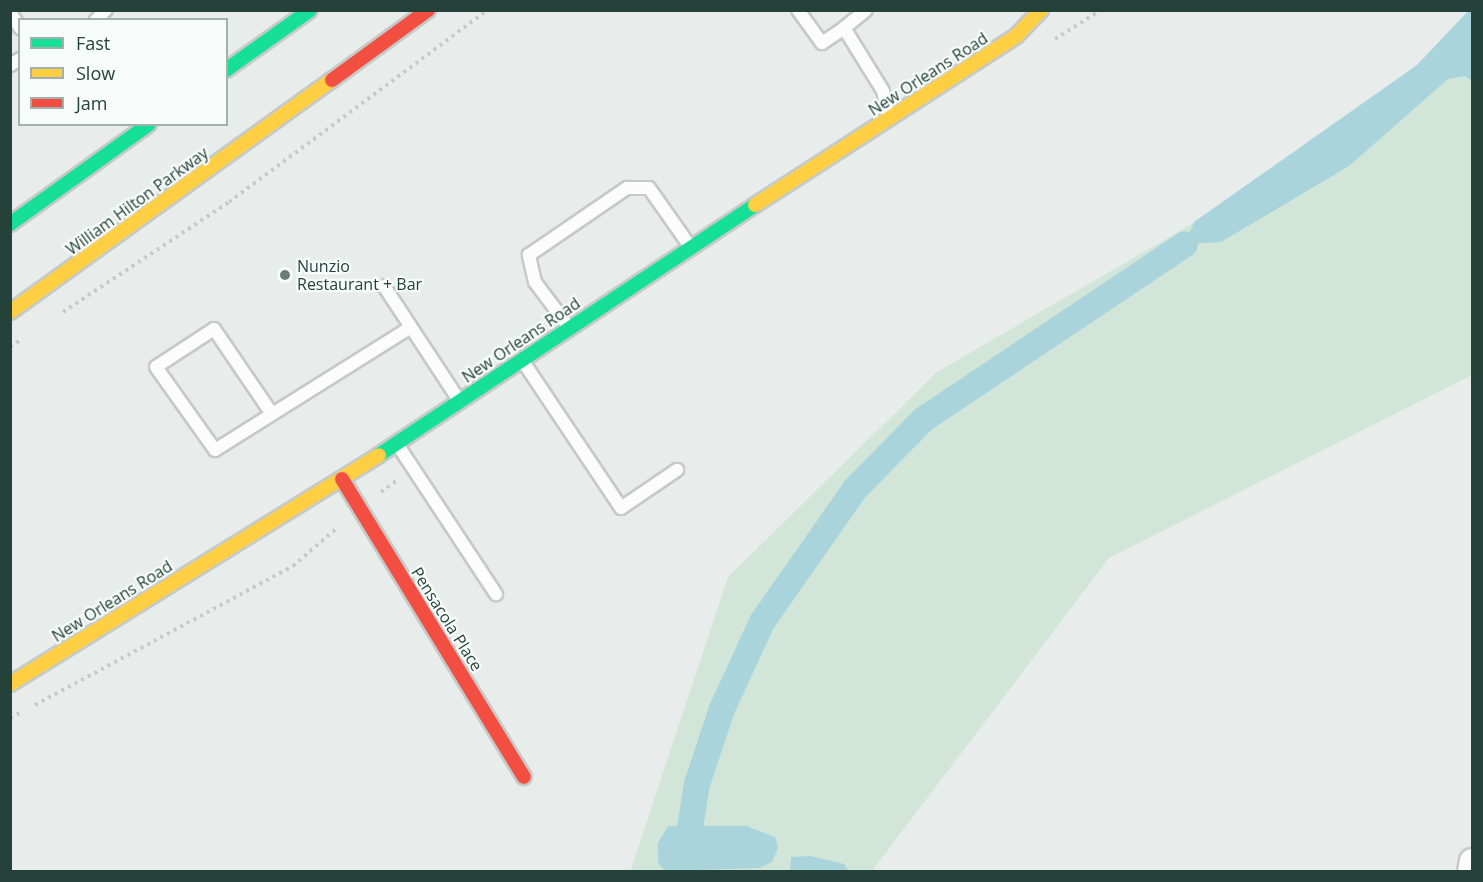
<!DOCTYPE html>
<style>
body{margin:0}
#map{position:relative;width:1483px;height:882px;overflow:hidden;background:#e8edeb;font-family:"Open Sans",sans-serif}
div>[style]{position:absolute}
.green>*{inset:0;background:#d1e6d8}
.water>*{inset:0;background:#a9d4db}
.canal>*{height:26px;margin:-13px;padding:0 13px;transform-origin:13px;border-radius:13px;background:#a9d4db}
.path>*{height:4px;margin-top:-2px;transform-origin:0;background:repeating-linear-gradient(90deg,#c3ccca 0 3px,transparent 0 7.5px)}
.roads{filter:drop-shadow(2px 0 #c5cac8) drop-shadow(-2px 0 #c5cac8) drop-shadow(0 2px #c5cac8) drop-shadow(0 -2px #c5cac8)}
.lane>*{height:12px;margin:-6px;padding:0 6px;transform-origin:6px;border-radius:6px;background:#fcfcfc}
.street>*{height:24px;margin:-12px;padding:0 12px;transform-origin:12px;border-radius:12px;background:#fcfcfc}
.fast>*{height:14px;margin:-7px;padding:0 7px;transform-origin:7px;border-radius:7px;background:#16e098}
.slow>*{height:14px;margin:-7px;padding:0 7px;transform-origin:7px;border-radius:7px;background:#ffcf43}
.jam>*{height:14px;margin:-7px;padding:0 7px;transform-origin:7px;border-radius:7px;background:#f24e42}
.dots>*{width:16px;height:16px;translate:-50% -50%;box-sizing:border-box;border:3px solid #f7fbf9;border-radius:50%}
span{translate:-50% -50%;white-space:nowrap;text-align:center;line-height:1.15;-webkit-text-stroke:4.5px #f7fbf9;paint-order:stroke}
.street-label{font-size:16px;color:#24423a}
.poi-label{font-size:16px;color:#24423a}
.left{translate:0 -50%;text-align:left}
.frame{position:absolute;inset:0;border:12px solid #24423a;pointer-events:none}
.legend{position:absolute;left:18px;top:18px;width:210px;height:108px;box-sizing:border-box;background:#f7fbf9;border:2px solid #a3b1ad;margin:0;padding:8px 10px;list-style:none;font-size:18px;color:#24423a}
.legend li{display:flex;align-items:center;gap:12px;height:30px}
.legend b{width:30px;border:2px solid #a3b1ad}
</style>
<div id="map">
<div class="green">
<div style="clip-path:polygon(1472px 34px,1472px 375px,1109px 558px,872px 871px,630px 872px,728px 577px,937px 372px,1467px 64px)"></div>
</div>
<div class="water">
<div style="clip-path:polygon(1469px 10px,1472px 11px,1472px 81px,1465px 76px,1448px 79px,1349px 166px,1221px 242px,1185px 244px,1194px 222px,1417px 65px)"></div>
<div style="clip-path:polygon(668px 826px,746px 826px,775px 837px,778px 848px,772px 862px,759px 868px,665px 871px,658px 863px,658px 843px)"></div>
<div style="clip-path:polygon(810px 856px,844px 864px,849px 871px,790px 871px,791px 857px)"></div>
</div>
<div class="canal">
<div style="left:683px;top:872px;width:89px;rotate:-81deg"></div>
<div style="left:697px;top:784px;width:79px;rotate:-71.6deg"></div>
<div style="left:722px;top:709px;width:96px;rotate:-65.3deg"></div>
<div style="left:762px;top:622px;width:162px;rotate:-55deg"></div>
<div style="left:855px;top:489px;width:98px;rotate:-45.4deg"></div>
<div style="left:924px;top:419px;width:314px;rotate:-33.8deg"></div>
</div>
<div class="path">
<div style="left:1055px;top:39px;width:54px;rotate:-32.2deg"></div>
<div style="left:63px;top:312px;width:199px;rotate:-33.5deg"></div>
<div style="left:229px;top:202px;width:322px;rotate:-36.6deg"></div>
<div style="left:10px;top:347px;width:14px;rotate:-34deg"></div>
<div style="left:381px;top:492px;width:22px;rotate:-36deg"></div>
<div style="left:35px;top:705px;width:293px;rotate:-28.3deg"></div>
<div style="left:293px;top:566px;width:60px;rotate:-40.9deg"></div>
<div style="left:10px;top:718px;width:15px;rotate:-28deg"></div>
</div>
<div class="roads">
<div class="lane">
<div style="left:798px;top:10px;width:41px;rotate:54deg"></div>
<div style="left:822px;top:43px;width:27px;rotate:-34deg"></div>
<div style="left:844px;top:28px;width:74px;rotate:58.2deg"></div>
<div style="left:883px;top:91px;width:26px;rotate:77deg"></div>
<div style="left:10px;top:12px;width:19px;rotate:58deg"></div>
<div style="left:96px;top:20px;width:14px;rotate:-45deg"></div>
<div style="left:844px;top:28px;width:28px;rotate:-39deg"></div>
<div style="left:10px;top:65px;width:12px;rotate:-31deg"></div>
<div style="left:384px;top:286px;width:136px;rotate:56.7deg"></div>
<div style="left:568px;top:326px;width:55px;rotate:-126.9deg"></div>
<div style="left:535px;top:282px;width:28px;rotate:-103deg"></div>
<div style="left:529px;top:255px;width:119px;rotate:-34.4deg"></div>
<div style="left:627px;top:188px;width:22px"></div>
<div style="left:649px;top:188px;width:70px;rotate:54.9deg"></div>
<div style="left:522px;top:360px;width:178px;rotate:56.2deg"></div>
<div style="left:621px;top:508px;width:68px;rotate:-34.2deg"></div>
<div style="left:272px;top:414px;width:103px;rotate:-124.3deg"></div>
<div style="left:214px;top:329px;width:69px;rotate:146.8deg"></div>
<div style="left:156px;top:367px;width:102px;rotate:54.6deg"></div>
<div style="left:215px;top:450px;width:231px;rotate:-32.1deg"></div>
<div style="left:397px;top:444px;width:180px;rotate:56.6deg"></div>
</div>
<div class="street">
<div style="left:1470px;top:872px;width:11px;rotate:-80deg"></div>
</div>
<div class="fast">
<div style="left:226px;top:70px;width:103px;rotate:-35.5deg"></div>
<div style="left:10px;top:224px;width:171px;rotate:-35.7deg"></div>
<div style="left:379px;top:455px;width:452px;rotate:-33.6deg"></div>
</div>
<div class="slow">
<div style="left:755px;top:205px;width:311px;rotate:-32.9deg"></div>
<div style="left:1016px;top:36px;width:36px;rotate:-46deg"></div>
<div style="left:10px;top:312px;width:397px;rotate:-35.8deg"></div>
<div style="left:10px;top:684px;width:434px;rotate:-31.8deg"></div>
</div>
<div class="jam">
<div style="left:332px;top:80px;width:119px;rotate:-36.1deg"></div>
<div style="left:342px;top:479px;width:349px;rotate:58.6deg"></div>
</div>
</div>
<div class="dots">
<div style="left:285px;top:275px;background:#697e78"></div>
</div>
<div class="street-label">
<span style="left:928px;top:74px;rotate:-33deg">New Orleans Road</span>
<span style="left:137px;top:201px;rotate:-36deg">William Hilton Parkway</span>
<span style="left:521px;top:340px;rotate:-34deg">New Orleans Road</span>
<span style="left:112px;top:601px;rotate:-32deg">New Orleans Road</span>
<span style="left:447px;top:619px;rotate:58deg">Pensacola Place</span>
</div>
<div class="poi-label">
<span class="left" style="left:297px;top:275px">Nunzio<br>Restaurant + Bar</span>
</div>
<div class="frame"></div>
<ul class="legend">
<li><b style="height:8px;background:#16e098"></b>Fast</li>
<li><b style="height:8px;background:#ffcf43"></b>Slow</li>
<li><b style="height:8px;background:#f24e42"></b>Jam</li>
</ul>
</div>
